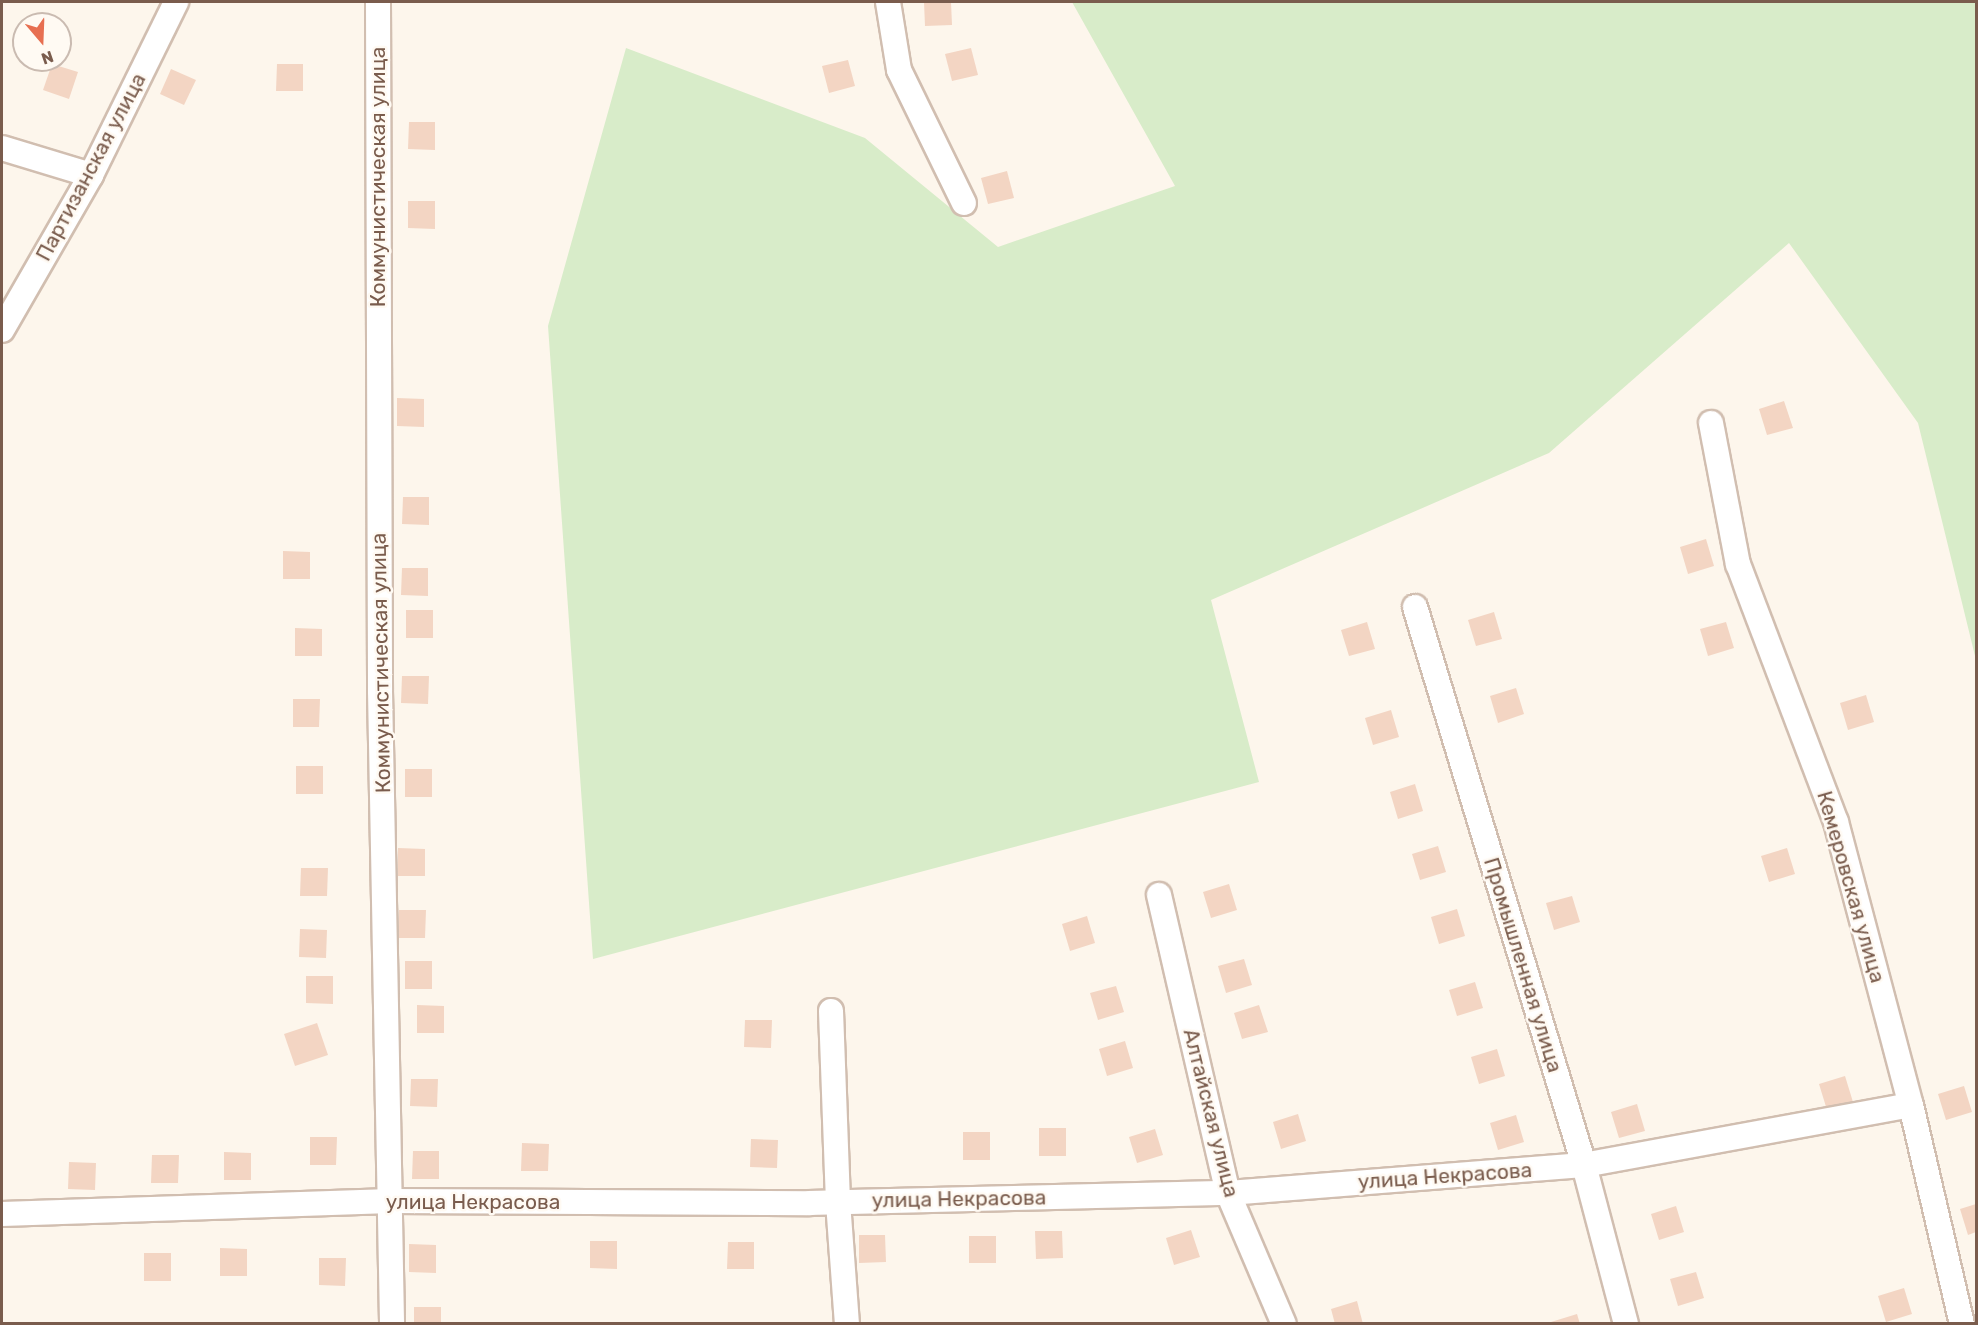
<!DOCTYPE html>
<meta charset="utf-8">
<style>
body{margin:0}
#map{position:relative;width:1978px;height:1325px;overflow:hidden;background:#fdf6ec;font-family:Rubik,sans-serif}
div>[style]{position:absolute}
.green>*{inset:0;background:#d8ecc9}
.building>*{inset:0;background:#f3d5c3}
.roads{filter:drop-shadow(2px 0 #d1beb0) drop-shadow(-2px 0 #d1beb0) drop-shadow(0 2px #d1beb0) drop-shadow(0 -2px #d1beb0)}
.minor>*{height:24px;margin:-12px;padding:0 12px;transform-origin:12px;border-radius:12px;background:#fff}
span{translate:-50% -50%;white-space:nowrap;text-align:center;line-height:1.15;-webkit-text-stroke:5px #fffaf3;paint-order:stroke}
.street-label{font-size:21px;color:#7a5c4d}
.frame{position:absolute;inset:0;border:3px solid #7a5c4d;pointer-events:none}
.north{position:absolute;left:12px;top:12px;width:60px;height:60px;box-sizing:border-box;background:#fffaf3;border:2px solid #cabbb1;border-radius:50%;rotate:161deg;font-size:16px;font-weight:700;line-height:24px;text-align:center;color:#7a5c4d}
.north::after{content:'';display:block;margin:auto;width:21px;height:27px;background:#e76f51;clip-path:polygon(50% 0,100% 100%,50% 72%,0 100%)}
</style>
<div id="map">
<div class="green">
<div style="clip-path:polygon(1072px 2px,1976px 2px,1976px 660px,1918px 423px,1789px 243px,1549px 453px,1211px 600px,1259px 782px,593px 959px,548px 326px,626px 48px,865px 138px,998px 247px,1175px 186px)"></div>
</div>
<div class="building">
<div style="clip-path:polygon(924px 2px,951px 2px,952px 25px,925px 26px)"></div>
<div style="clip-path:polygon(971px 48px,978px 75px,952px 81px,945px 54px)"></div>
<div style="clip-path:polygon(848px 60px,855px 86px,829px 93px,822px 66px)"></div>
<div style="clip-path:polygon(52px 64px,78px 72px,69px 99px,43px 90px)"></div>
<div style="clip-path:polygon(277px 64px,303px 64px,303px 91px,276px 91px)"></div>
<div style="clip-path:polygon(171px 69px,196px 80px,184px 105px,160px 94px)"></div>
<div style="clip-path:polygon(409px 122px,435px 122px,435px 150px,408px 149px)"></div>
<div style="clip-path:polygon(1007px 171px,1014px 198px,988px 204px,981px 178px)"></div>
<div style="clip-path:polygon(408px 201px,435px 201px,435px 229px,408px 228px)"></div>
<div style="clip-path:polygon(397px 398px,424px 399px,424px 427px,397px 426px)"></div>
<div style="clip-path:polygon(1784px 401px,1793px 428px,1767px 435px,1759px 409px)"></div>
<div style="clip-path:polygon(403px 497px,429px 497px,429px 525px,402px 524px)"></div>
<div style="clip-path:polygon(1706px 539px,1714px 566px,1688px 574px,1680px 547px)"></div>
<div style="clip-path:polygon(283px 551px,310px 552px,310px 579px,283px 579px)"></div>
<div style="clip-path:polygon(402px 568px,428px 568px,428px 596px,401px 595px)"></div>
<div style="clip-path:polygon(406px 610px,433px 610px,433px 638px,406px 638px)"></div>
<div style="clip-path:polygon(1494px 612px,1502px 639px,1476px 646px,1468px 620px)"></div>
<div style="clip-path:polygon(1367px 622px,1375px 649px,1349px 656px,1341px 630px)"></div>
<div style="clip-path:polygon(1726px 622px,1734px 648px,1708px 656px,1700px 629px)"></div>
<div style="clip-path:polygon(295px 628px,322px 629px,322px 656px,295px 656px)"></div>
<div style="clip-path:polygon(402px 676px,429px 676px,428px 704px,401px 703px)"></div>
<div style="clip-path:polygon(1516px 688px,1524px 714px,1498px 723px,1490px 696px)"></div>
<div style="clip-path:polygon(1866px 695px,1874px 722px,1848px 730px,1840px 703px)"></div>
<div style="clip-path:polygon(293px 699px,320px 699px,319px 727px,293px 727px)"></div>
<div style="clip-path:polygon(1391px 710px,1399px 737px,1373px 745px,1365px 718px)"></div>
<div style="clip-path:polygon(296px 766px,323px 766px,323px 794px,296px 794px)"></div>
<div style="clip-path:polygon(405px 769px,432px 769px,432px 797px,405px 797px)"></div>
<div style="clip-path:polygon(1415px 784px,1423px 811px,1398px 819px,1390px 792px)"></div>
<div style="clip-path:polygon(1438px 846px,1446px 872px,1420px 880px,1412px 854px)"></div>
<div style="clip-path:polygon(398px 848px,425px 849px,425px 876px,398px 876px)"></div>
<div style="clip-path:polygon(1787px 848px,1795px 874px,1769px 882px,1761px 856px)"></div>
<div style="clip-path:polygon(301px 868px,328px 868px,327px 896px,300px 896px)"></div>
<div style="clip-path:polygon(1229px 884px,1237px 910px,1211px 918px,1203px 892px)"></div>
<div style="clip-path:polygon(1572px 896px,1580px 922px,1554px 930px,1546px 903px)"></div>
<div style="clip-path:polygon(1457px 909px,1465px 936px,1439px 944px,1431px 917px)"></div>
<div style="clip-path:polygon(399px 910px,426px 910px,425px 938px,398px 938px)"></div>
<div style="clip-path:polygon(1087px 916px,1095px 943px,1070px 951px,1062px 924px)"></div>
<div style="clip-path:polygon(300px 929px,327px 930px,326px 958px,299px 957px)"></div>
<div style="clip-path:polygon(1244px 959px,1252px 985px,1226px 993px,1218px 966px)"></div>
<div style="clip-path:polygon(405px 961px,432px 961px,432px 989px,405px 989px)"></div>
<div style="clip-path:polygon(306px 976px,333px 976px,333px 1004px,306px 1003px)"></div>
<div style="clip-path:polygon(1475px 982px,1483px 1008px,1457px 1016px,1449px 990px)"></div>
<div style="clip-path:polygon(1116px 986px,1124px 1012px,1098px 1020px,1090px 993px)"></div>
<div style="clip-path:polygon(417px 1005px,444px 1006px,444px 1033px,417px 1033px)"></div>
<div style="clip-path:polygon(1259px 1005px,1268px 1032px,1242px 1039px,1234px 1013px)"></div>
<div style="clip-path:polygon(745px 1020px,772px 1020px,771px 1048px,744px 1047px)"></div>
<div style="clip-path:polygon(317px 1023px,328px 1055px,295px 1066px,284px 1034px)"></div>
<div style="clip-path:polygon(1125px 1041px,1133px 1068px,1107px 1076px,1099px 1049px)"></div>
<div style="clip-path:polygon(1497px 1049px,1505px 1076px,1479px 1084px,1471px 1057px)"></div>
<div style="clip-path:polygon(1845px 1076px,1853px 1102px,1827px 1110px,1819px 1084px)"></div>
<div style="clip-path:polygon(411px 1079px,438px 1079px,437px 1107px,410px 1106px)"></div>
<div style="clip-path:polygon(1964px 1086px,1972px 1112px,1946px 1120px,1938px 1094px)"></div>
<div style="clip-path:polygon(1637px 1104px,1645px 1131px,1619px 1138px,1611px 1112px)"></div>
<div style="clip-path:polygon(1298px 1114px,1306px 1141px,1281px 1149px,1273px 1122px)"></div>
<div style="clip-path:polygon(1516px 1115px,1524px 1142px,1498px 1150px,1490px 1123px)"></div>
<div style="clip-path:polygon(1039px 1128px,1066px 1128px,1066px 1156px,1039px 1156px)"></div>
<div style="clip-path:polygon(1155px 1129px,1163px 1155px,1137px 1163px,1129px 1137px)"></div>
<div style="clip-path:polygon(963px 1132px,990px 1132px,990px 1160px,963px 1160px)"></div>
<div style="clip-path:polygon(310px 1137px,337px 1137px,336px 1165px,310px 1165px)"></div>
<div style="clip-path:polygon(751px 1139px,778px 1140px,777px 1168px,750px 1167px)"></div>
<div style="clip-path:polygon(522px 1143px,549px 1144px,548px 1171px,521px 1171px)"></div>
<div style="clip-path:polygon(413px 1151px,439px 1151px,439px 1179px,412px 1179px)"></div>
<div style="clip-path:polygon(224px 1152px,251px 1153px,251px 1180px,224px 1180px)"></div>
<div style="clip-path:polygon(152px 1155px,179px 1155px,178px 1183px,151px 1183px)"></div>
<div style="clip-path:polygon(69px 1162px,96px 1163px,95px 1190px,68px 1189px)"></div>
<div style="clip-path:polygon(1976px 1204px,1976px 1232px,1968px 1235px,1960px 1209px)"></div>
<div style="clip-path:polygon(1676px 1206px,1684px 1232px,1659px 1240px,1651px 1214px)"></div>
<div style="clip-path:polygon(1191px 1230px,1200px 1257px,1174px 1265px,1166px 1238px)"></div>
<div style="clip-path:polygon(1035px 1231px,1062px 1231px,1063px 1258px,1036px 1259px)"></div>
<div style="clip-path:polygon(859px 1235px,885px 1235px,886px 1262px,859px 1263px)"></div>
<div style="clip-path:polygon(969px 1236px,996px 1236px,996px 1263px,969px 1263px)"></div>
<div style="clip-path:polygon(590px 1241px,617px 1241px,617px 1269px,590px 1268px)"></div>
<div style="clip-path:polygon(728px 1242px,754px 1242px,754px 1269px,727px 1269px)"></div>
<div style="clip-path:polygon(409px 1244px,436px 1245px,436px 1273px,409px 1272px)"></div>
<div style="clip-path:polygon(220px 1248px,247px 1249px,247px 1276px,220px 1276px)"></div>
<div style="clip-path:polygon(144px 1253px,171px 1253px,171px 1281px,144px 1281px)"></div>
<div style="clip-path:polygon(319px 1258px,346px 1258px,345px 1286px,319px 1285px)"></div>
<div style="clip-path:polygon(1696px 1272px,1704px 1298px,1678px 1306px,1670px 1279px)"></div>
<div style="clip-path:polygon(1904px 1288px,1912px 1314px,1886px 1322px,1878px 1296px)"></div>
<div style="clip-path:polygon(1357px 1301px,1363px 1324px,1335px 1324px,1331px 1309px)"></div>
<div style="clip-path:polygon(414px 1307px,441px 1307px,441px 1324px,414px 1324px)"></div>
<div style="clip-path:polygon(1577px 1314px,1580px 1324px,1552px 1324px,1551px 1322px)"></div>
</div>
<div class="roads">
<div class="minor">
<div style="left:378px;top:2px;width:689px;rotate:89.83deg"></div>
<div style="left:380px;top:691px;width:633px;rotate:88.91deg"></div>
<div style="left:888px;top:2px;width:69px;rotate:80.8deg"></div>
<div style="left:899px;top:70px;width:148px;rotate:64deg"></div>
<div style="left:2px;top:148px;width:93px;rotate:16.9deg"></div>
<div style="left:2px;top:330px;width:179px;rotate:-60.1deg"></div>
<div style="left:91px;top:175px;width:193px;rotate:-63.8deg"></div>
<div style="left:1711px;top:423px;width:144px;rotate:79.2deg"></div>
<div style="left:1738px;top:564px;width:276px;rotate:69.2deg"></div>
<div style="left:1836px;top:822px;width:293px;rotate:75.2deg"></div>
<div style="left:1911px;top:1105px;width:225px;rotate:76.9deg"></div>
<div style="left:1415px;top:607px;width:583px;rotate:73.15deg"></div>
<div style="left:1584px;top:1165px;width:164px;rotate:75.2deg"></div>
<div style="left:1159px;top:895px;width:306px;rotate:77deg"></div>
<div style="left:1228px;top:1193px;width:142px;rotate:66.9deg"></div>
<div style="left:831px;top:1011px;width:191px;rotate:87.9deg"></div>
<div style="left:838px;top:1202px;width:122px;rotate:85.8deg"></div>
<div style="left:2px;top:1214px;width:389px;rotate:-1.9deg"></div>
<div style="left:391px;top:1201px;width:419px;rotate:0.3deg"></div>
<div style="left:810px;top:1203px;width:418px;rotate:-1.4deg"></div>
<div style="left:1228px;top:1193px;width:357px;rotate:-4.5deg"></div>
<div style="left:1584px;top:1165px;width:332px;rotate:-10.4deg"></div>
</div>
</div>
<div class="street-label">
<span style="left:91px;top:167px;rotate:-62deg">Партизанская улица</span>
<span style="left:378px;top:177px;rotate:-90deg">Коммунистическая улица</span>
<span style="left:381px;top:663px;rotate:-91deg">Коммунистическая улица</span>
<span style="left:1851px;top:887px;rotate:74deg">Кемеровская улица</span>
<span style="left:1523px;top:965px;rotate:73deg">Промышленная улица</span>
<span style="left:1211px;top:1113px;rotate:76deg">Алтайская улица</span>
<span style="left:1445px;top:1176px;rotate:-4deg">улица Некрасова</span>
<span style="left:959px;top:1199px;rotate:-1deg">улица Некрасова</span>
<span style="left:473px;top:1202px">улица Некрасова</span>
</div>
<div class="frame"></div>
<div class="north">N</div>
</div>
